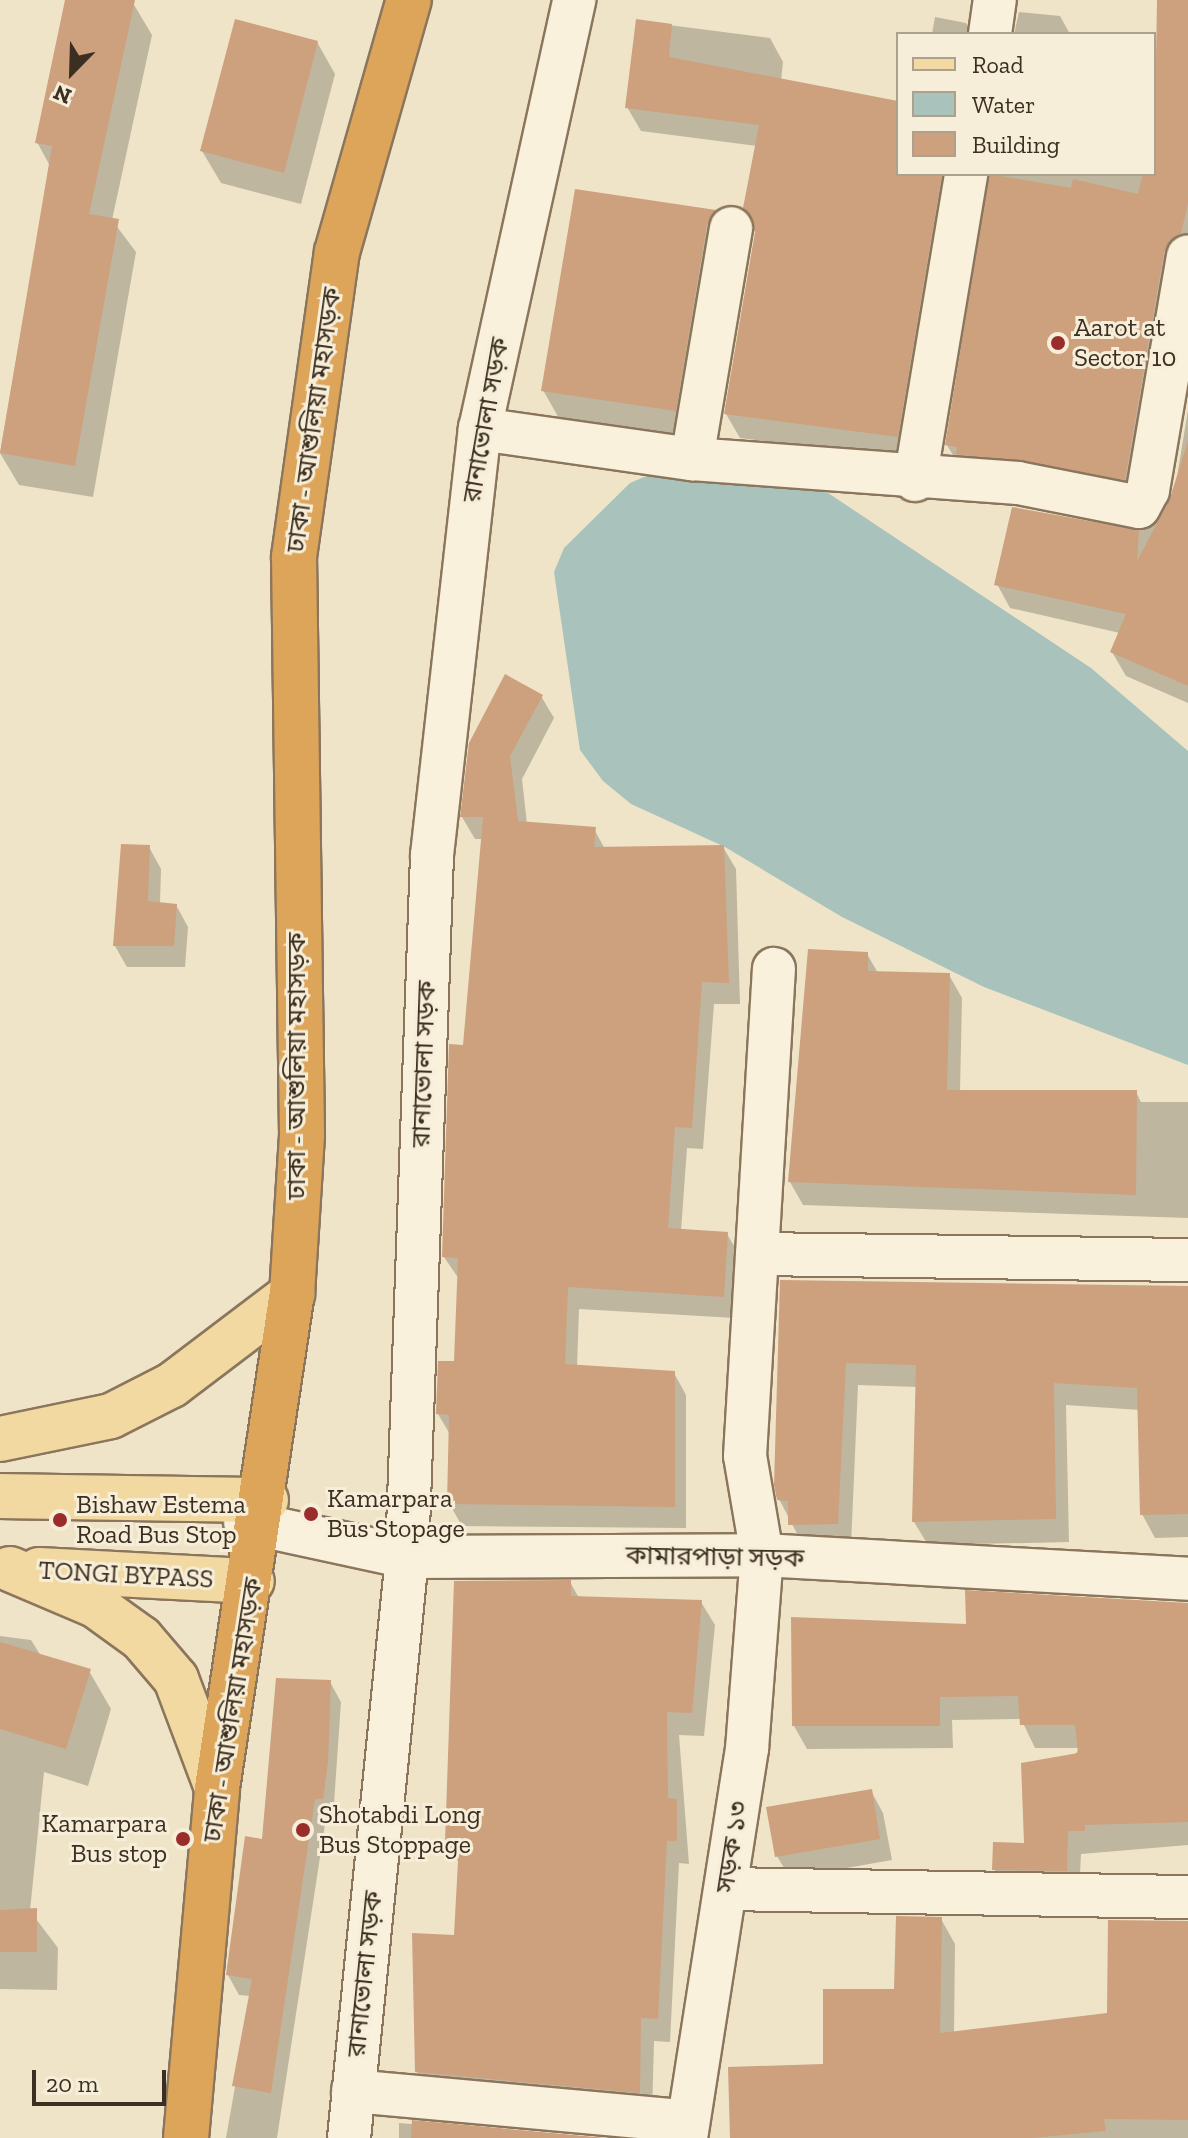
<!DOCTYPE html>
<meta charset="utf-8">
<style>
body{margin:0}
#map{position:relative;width:1188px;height:2138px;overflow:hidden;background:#efe4c8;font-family:"Zilla Slab","Noto Sans Bengali",serif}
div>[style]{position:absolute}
.water>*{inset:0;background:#a9c3bc}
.shadow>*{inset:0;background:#0003}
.building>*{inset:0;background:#cda07e}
.roads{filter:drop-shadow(2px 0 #8b765d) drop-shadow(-2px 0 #8b765d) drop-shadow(0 2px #8b765d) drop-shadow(0 -2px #8b765d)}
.street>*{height:42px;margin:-21px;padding:0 21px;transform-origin:21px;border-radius:21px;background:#f9f1dc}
.primary>*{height:44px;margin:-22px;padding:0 22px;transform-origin:22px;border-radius:22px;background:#f1d9a1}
.highway>*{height:44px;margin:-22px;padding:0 22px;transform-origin:22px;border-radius:22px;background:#dda55a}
.dots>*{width:22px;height:22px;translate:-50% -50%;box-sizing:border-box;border:4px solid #f6eed8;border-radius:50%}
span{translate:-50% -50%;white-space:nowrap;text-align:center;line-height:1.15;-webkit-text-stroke:6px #f6eed8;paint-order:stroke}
.poi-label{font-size:26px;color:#3c2e20}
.left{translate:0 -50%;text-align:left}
.right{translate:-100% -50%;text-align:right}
.street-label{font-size:26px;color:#3c2e20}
.legend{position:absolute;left:896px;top:32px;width:260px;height:144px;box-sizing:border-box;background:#f6eed8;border:2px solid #aca18e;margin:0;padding:10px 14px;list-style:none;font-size:24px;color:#3c2e20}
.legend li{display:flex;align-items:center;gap:16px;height:40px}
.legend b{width:40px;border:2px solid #aca18e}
.north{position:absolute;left:32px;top:32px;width:80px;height:80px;-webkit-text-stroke:6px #f6eed8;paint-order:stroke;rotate:203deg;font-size:22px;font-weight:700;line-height:32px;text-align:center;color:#3c2e20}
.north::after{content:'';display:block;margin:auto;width:28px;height:36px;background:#3c2e20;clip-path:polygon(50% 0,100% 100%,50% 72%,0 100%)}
.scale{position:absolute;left:32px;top:2070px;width:134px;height:36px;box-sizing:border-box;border:4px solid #3c2e20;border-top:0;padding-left:10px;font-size:24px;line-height:28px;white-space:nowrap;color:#3c2e20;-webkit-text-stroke:6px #f6eed8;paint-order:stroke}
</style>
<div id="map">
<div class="water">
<div style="clip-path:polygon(682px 461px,783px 475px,828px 493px,1091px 668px,1188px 751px,1188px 1065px,984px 987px,842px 917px,725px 847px,631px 804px,603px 781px,580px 750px,554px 572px,564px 548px,630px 483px)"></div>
</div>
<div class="shadow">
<div style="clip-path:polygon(67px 0,133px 3px,152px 35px,112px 220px,136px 252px,93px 497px,19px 485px,0 453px,50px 166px,37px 142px)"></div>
<div style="clip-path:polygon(1158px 10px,1188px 12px,1188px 264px,1138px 503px,961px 469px,947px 445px,992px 178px,972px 175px,911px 460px,740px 438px,726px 414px,757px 232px,757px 146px,641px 131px,627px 107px,638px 21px,770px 38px,783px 62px,781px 81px,898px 103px,898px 174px,1154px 174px)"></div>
<div style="clip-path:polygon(1019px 12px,1060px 16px,1070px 34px,1014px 34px)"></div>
<div style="clip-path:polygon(935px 17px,966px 23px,973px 34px,932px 34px)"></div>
<div style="clip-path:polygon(317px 42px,335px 74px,301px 204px,221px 183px,202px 151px)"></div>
<div style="clip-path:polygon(715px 212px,733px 244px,693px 442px,561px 422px,543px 390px)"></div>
<div style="clip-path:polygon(1188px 410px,1188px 703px,1126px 676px,1112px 652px,1120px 633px,1010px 608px,997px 584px,1162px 520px,1174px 495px)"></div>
<div style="clip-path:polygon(541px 696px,554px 718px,522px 779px,527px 824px,594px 829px,605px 849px,723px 847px,736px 869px,740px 1004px,714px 1004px,703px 1149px,687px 1148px,681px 1231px,727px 1234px,740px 1256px,735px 1318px,579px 1309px,577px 1367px,674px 1373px,686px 1395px,686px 1528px,462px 1526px,449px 1503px,451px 1436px,438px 1414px,456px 1363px,459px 1279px,444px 1257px,483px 839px,475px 839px,462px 817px)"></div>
<div style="clip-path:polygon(149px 847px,161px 869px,160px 904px,176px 905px,188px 927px,185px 967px,127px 967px,115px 946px)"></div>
<div style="clip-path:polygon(867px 954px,878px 973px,949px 975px,962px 998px,960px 1091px,1136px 1092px,1141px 1102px,1188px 1102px,1188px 1218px,803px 1205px,790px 1182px)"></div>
<div style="clip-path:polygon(782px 1282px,1188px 1287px,1188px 1537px,1155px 1538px,1142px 1514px,1140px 1410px,1066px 1405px,1069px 1542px,928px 1545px,914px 1522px,918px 1387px,858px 1385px,851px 1546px,804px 1547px,779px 1499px)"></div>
<div style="clip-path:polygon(570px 1582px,579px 1598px,701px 1602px,715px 1625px,704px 1736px,679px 1735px,689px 1864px,679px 1863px,670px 2042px,654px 2041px,652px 2116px,431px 2095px,417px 2072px,456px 1937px,460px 1865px,447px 1842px)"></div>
<div style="clip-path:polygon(1188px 1605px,1188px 1845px,1081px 1854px,1079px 1894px,1007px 1892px,994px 1869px,1026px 1845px,1079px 1748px,1035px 1748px,1021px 1719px,952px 1720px,953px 1748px,807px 1749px,794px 1726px,968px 1626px)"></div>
<div style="clip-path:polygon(0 1636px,31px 1640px,41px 1656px,89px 1671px,111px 1709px,88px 1786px,44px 1772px,30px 1911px,58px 1948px,57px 1990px,0 1989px)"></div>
<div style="clip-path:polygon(330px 1682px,341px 1702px,333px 1818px,326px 1818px,277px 2138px,226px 2138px,251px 1996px,239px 1995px,228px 1975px,246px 1839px,264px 1841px)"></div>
<div style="clip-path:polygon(871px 1791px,883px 1813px,892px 1860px,790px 1878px,777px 1856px)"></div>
<div style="clip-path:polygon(941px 1919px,955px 1944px,954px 2033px,1109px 2014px,1188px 1922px,1188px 2138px,732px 2138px,825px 2066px,896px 1991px)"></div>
<div style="clip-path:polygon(399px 2123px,577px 2138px,399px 2138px)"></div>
</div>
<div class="building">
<div style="clip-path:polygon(65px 0,135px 0,89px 214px,119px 219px,75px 466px,0 453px,52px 146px,35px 143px)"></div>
<div style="clip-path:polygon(1157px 0,1188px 0,1188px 204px,1181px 233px,1164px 252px,1125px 480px,956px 454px,957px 447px,945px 445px,989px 174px,1071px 188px,1073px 179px,1138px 194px,1143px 174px,1154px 174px)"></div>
<div style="clip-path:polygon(235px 19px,318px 41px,284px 173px,200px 151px)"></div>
<div style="clip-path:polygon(636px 19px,672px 24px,669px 57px,898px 101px,898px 174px,942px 174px,898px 437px,724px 414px,755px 232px,743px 208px,759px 125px,625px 108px)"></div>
<div style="clip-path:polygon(575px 189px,716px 210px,707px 224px,676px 411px,541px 391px)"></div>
<div style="clip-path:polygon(1188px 441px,1188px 686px,1110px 652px,1126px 614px,994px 585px,1012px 507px,1139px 530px,1137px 561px,1169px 501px)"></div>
<div style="clip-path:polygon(505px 674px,543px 695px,510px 756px,518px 821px,596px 827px,594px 847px,724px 845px,729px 983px,702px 982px,692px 1128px,675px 1127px,668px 1228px,728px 1232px,724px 1297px,568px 1287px,565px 1364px,675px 1371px,675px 1507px,447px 1504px,449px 1415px,436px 1414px,438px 1361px,454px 1361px,458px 1258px,442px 1257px,449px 1044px,463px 1045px,483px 817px,460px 817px,469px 743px)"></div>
<div style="clip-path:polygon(121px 844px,150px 845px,148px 901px,177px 904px,174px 946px,113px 946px)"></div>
<div style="clip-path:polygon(808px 949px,868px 952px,868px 971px,950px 973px,947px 1090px,1137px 1090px,1136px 1195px,788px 1182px)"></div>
<div style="clip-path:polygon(780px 1280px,1188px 1286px,1188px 1514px,1140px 1515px,1137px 1388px,1054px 1383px,1056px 1519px,912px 1522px,916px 1365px,846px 1363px,838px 1524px,788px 1525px,788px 1501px,777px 1500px,774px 1485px)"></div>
<div style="clip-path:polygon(571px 1580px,571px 1596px,702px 1600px,692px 1713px,667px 1712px,668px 1798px,677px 1799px,677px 1841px,667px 1841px,658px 2019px,641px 2018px,640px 2093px,415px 2072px,412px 1933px,454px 1935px,459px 1843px,445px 1843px,454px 1581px)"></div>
<div style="clip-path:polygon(965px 1590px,1188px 1603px,1188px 1822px,1085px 1825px,1085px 1831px,1068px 1831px,1067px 1871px,992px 1870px,993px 1842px,1024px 1843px,1021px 1763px,1078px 1753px,1075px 1725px,1020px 1725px,1018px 1696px,940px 1697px,940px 1726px,792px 1726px,791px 1617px,966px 1624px)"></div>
<div style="clip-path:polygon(0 1642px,91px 1669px,66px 1749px,0 1729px)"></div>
<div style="clip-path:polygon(276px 1678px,331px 1680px,328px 1762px,323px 1799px,315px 1799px,271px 2093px,232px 2086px,252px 1979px,226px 1975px,245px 1836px,262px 1839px)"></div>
<div style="clip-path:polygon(872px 1789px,880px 1839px,775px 1857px,766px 1807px)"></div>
<div style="clip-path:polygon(37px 1908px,37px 1952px,0 1952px,0 1910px)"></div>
<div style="clip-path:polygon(896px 1916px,942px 1917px,940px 2033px,1107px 2013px,1108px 1920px,1188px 1921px,1188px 2120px,1104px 2119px,1106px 2131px,1032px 2138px,730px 2138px,728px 2067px,823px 2064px,823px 1989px,894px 1989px)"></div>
<div style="clip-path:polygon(412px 2120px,606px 2138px,411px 2138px)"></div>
</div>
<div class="roads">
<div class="street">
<div style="left:990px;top:34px;width:34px;rotate:-82deg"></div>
<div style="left:480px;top:429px;width:214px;rotate:8.1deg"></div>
<div style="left:692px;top:459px;width:327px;rotate:4.2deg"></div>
<div style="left:1018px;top:483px;width:123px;rotate:11.2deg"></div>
<div style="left:1139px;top:507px;width:19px;rotate:-62deg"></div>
<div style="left:1148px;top:490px;width:237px;rotate:-80.3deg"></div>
<div style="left:692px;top:459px;width:234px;rotate:-80.4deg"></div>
<div style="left:915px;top:480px;width:310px;rotate:-80.5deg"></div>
<div style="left:757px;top:1254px;width:431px;rotate:0.8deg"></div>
<div style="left:245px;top:1522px;width:166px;rotate:12.2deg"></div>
<div style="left:407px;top:1557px;width:355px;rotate:-0.3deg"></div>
<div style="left:762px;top:1555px;width:427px;rotate:3.2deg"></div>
<div style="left:726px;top:1889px;width:462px;rotate:1deg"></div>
<div style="left:353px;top:2091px;width:333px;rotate:5.2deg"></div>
<div style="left:349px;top:2138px;width:584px;rotate:-84.3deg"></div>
<div style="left:407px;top:1557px;width:702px;rotate:-87.96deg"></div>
<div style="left:432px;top:855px;width:429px;rotate:-83.6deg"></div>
<div style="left:480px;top:429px;width:439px;rotate:-77.6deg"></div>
<div style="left:686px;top:2138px;width:394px;rotate:-81.1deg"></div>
<div style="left:747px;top:1749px;width:195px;rotate:-85.6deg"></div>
<div style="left:762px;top:1555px;width:100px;rotate:-99.7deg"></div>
<div style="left:745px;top:1456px;width:488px;rotate:-86.6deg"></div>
</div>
<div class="primary">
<div style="left:0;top:1439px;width:113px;rotate:-11.7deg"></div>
<div style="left:111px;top:1416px;width:68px;rotate:-26.9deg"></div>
<div style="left:172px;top:1385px;width:151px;rotate:-37.2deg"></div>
<div style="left:0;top:1496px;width:266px;rotate:0.9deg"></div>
<div style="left:10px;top:1569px;width:92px;rotate:23deg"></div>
<div style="left:95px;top:1605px;width:57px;rotate:35.7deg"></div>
<div style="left:141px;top:1638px;width:54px;rotate:49.5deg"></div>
<div style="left:176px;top:1679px;width:116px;rotate:69.4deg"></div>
<div style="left:39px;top:1570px;width:213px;rotate:3deg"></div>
</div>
<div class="highway">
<div style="left:186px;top:2138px;width:351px;rotate:-84.9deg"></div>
<div style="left:217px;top:1788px;width:500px;rotate:-81.4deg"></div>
<div style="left:292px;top:1294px;width:159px;rotate:-86.4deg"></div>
<div style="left:302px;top:1135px;width:578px;rotate:-90.79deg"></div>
<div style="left:294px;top:557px;width:308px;rotate:-82deg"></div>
<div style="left:337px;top:252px;width:262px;rotate:-74.1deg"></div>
</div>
</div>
<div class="dots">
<div style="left:1058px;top:343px;background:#9a2d2c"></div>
<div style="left:311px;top:1514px;background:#9a2d2c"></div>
<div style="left:60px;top:1520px;background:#9a2d2c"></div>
<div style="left:303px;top:1830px;background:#9a2d2c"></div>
<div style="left:183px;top:1839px;background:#9a2d2c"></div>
</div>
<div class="poi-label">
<span class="left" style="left:1074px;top:343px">Aarot at<br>Sector 10</span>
<span class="left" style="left:327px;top:1514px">Kamarpara<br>Bus Stopage</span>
<span class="left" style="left:76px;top:1520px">Bishaw Estema<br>Road Bus Stop</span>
<span class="left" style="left:319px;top:1830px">Shotabdi Long<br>Bus Stoppage</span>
<span class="right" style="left:167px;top:1839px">Kamarpara<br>Bus stop</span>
</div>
<div class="street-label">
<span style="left:314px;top:420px;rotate:-82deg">ঢাকা - আশুলিয়া মহাসড়ক</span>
<span style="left:486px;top:420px;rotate:-80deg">রানাভোলা সড়ক</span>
<span style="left:424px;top:1064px;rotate:-88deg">রানাভোলা সড়ক</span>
<span style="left:297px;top:1066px;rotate:-90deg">ঢাকা - আশুলিয়া মহাসড়ক</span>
<span style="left:715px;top:1557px;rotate:1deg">কামারপাড়া সড়ক</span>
<span style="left:126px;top:1575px;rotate:3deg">TONGI BYPASS</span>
<span style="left:233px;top:1710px;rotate:-81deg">ঢাকা - আশুলিয়া মহাসড়ক</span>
<span style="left:732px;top:1847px;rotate:-81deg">সড়ক ১৩</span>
<span style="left:365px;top:1974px;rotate:-84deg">রানাভোলা সড়ক</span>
</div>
<ul class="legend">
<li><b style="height:10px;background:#f1d9a1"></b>Road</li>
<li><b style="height:22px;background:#a9c3bc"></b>Water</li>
<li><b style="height:22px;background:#cda07e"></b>Building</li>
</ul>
<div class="north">N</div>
<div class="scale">20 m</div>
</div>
